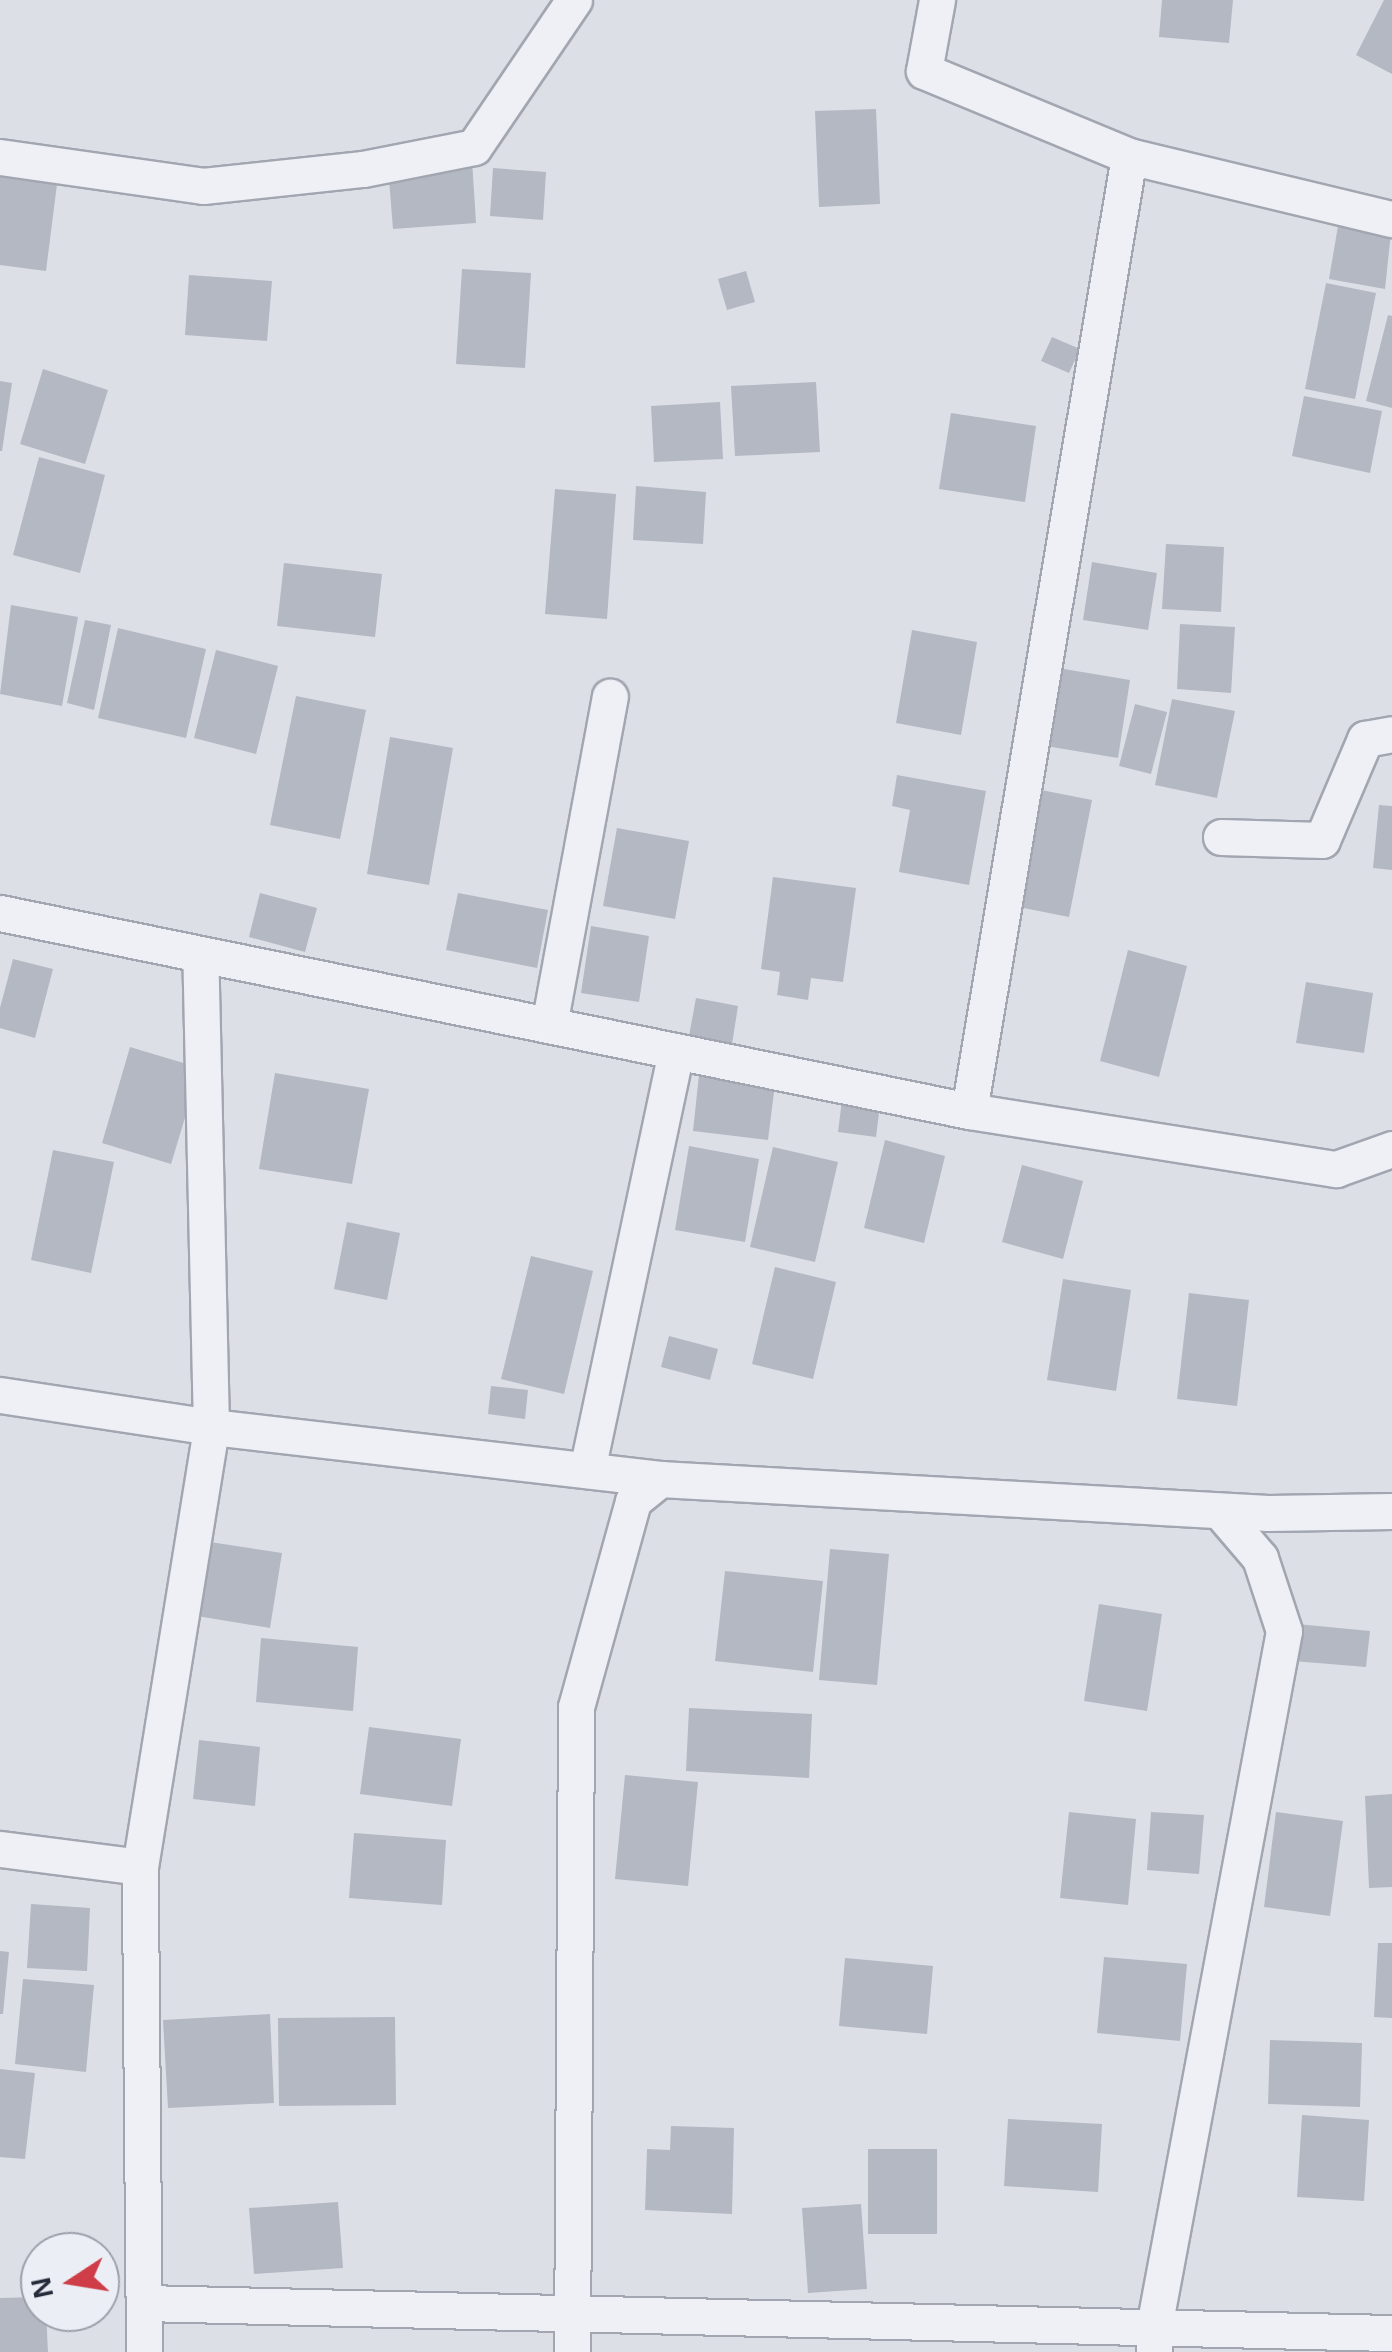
<!DOCTYPE html>
<style>
body{margin:0}
#map{position:relative;width:1392px;height:2352px;overflow:hidden;background:#dcdfe6;font-family:Helvetica,sans-serif}
div>[style]{position:absolute}
.building>*{inset:0;background:#b3b8c3}
.roads{filter:drop-shadow(2px 0 #a2a6b0) drop-shadow(-2px 0 #a2a6b0) drop-shadow(0 2px #a2a6b0) drop-shadow(0 -2px #a2a6b0)}
.minor>*{height:35px;margin:-17.5px;padding:0 17.5px;transform-origin:17.5px;border-radius:17.5px;background:#eef0f5}
span{translate:-50% -50%;white-space:nowrap;text-align:center;line-height:1.15;-webkit-text-stroke:8px #ebeef4;paint-order:stroke}
.north{position:absolute;left:20px;top:2232px;width:100px;height:100px;box-sizing:border-box;background:#ebeef4;border:2px solid #9ca0aa;border-radius:50%;rotate:258deg;font-size:28px;font-weight:700;line-height:40px;text-align:center;color:#262c3c}
.north::after{content:'';display:block;margin:auto;width:35px;height:45px;background:#ce3d48;clip-path:polygon(50% 0,100% 100%,50% 72%,0 100%)}
</style>
<div id="map">
<div class="building">
<div style="clip-path:polygon(1162px 0,1233px 0,1229px 43px,1159px 37px)"></div>
<div style="clip-path:polygon(1384px 0,1392px 0,1392px 74px,1356px 55px)"></div>
<div style="clip-path:polygon(876px 109px,880px 204px,819px 207px,815px 111px)"></div>
<div style="clip-path:polygon(472px 160px,476px 223px,393px 229px,388px 166px)"></div>
<div style="clip-path:polygon(493px 168px,546px 172px,543px 220px,490px 216px)"></div>
<div style="clip-path:polygon(0 176px,57px 184px,46px 271px,0 265px)"></div>
<div style="clip-path:polygon(1340px 214px,1392px 223px,1385px 289px,1329px 279px)"></div>
<div style="clip-path:polygon(462px 269px,531px 273px,525px 368px,456px 364px)"></div>
<div style="clip-path:polygon(746px 271px,755px 302px,727px 310px,718px 279px)"></div>
<div style="clip-path:polygon(189px 275px,272px 281px,267px 341px,185px 335px)"></div>
<div style="clip-path:polygon(1326px 283px,1376px 293px,1355px 399px,1305px 389px)"></div>
<div style="clip-path:polygon(1388px 315px,1392px 316px,1392px 408px,1366px 401px)"></div>
<div style="clip-path:polygon(1052px 337px,1080px 349px,1069px 373px,1041px 361px)"></div>
<div style="clip-path:polygon(43px 369px,108px 390px,85px 464px,20px 444px)"></div>
<div style="clip-path:polygon(0 381px,12px 383px,2px 451px,0 451px)"></div>
<div style="clip-path:polygon(816px 382px,820px 452px,735px 456px,731px 386px)"></div>
<div style="clip-path:polygon(1304px 396px,1382px 411px,1370px 473px,1292px 456px)"></div>
<div style="clip-path:polygon(720px 402px,723px 459px,654px 462px,651px 406px)"></div>
<div style="clip-path:polygon(951px 413px,1036px 426px,1025px 502px,939px 489px)"></div>
<div style="clip-path:polygon(39px 457px,105px 475px,80px 573px,13px 555px)"></div>
<div style="clip-path:polygon(636px 486px,706px 492px,703px 544px,633px 540px)"></div>
<div style="clip-path:polygon(555px 489px,616px 494px,607px 619px,545px 614px)"></div>
<div style="clip-path:polygon(1166px 544px,1224px 547px,1221px 612px,1162px 609px)"></div>
<div style="clip-path:polygon(1092px 562px,1157px 573px,1148px 630px,1083px 620px)"></div>
<div style="clip-path:polygon(284px 563px,382px 574px,375px 637px,277px 626px)"></div>
<div style="clip-path:polygon(11px 605px,78px 617px,62px 706px,0 694px)"></div>
<div style="clip-path:polygon(85px 620px,111px 625px,94px 710px,67px 703px)"></div>
<div style="clip-path:polygon(1180px 624px,1235px 627px,1231px 693px,1177px 689px)"></div>
<div style="clip-path:polygon(118px 628px,206px 649px,186px 738px,98px 718px)"></div>
<div style="clip-path:polygon(912px 630px,977px 642px,961px 735px,896px 723px)"></div>
<div style="clip-path:polygon(216px 650px,278px 666px,256px 754px,194px 738px)"></div>
<div style="clip-path:polygon(1058px 668px,1130px 680px,1118px 758px,1046px 746px)"></div>
<div style="clip-path:polygon(296px 696px,366px 710px,340px 839px,270px 825px)"></div>
<div style="clip-path:polygon(1172px 699px,1235px 711px,1217px 798px,1155px 785px)"></div>
<div style="clip-path:polygon(1135px 704px,1167px 712px,1151px 774px,1119px 766px)"></div>
<div style="clip-path:polygon(390px 737px,453px 748px,429px 885px,367px 874px)"></div>
<div style="clip-path:polygon(897px 775px,986px 791px,969px 885px,899px 872px,910px 810px,892px 806px)"></div>
<div style="clip-path:polygon(1031px 788px,1092px 800px,1069px 917px,1008px 905px)"></div>
<div style="clip-path:polygon(1379px 805px,1392px 806px,1392px 870px,1373px 868px)"></div>
<div style="clip-path:polygon(617px 828px,689px 841px,675px 919px,603px 906px)"></div>
<div style="clip-path:polygon(773px 877px,856px 888px,843px 982px,811px 978px,808px 1000px,777px 995px,780px 972px,761px 969px)"></div>
<div style="clip-path:polygon(260px 893px,317px 908px,305px 952px,249px 937px)"></div>
<div style="clip-path:polygon(458px 893px,548px 910px,537px 968px,446px 950px)"></div>
<div style="clip-path:polygon(591px 926px,649px 936px,639px 1002px,581px 993px)"></div>
<div style="clip-path:polygon(1128px 950px,1187px 966px,1159px 1077px,1100px 1061px)"></div>
<div style="clip-path:polygon(13px 959px,53px 969px,35px 1038px,0 1028px,0 1008px)"></div>
<div style="clip-path:polygon(1306px 982px,1373px 993px,1364px 1053px,1296px 1043px)"></div>
<div style="clip-path:polygon(696px 998px,738px 1006px,732px 1044px,689px 1036px)"></div>
<div style="clip-path:polygon(130px 1047px,200px 1068px,171px 1164px,102px 1143px)"></div>
<div style="clip-path:polygon(275px 1073px,369px 1089px,352px 1184px,259px 1169px)"></div>
<div style="clip-path:polygon(699px 1075px,775px 1084px,768px 1140px,693px 1131px)"></div>
<div style="clip-path:polygon(842px 1100px,880px 1105px,876px 1137px,838px 1132px)"></div>
<div style="clip-path:polygon(885px 1140px,945px 1156px,924px 1243px,864px 1228px)"></div>
<div style="clip-path:polygon(689px 1146px,759px 1159px,745px 1242px,675px 1230px)"></div>
<div style="clip-path:polygon(773px 1147px,838px 1162px,815px 1262px,750px 1247px)"></div>
<div style="clip-path:polygon(53px 1150px,114px 1162px,91px 1273px,31px 1260px)"></div>
<div style="clip-path:polygon(1022px 1165px,1083px 1181px,1063px 1259px,1002px 1242px)"></div>
<div style="clip-path:polygon(347px 1222px,400px 1233px,387px 1300px,334px 1289px)"></div>
<div style="clip-path:polygon(531px 1256px,593px 1271px,564px 1394px,501px 1379px)"></div>
<div style="clip-path:polygon(775px 1267px,836px 1282px,813px 1379px,752px 1364px)"></div>
<div style="clip-path:polygon(1063px 1279px,1131px 1290px,1116px 1391px,1047px 1380px)"></div>
<div style="clip-path:polygon(1189px 1293px,1249px 1300px,1237px 1406px,1177px 1399px)"></div>
<div style="clip-path:polygon(669px 1336px,718px 1349px,710px 1380px,661px 1367px)"></div>
<div style="clip-path:polygon(491px 1386px,528px 1390px,525px 1419px,488px 1414px)"></div>
<div style="clip-path:polygon(210px 1542px,282px 1553px,270px 1628px,197px 1616px)"></div>
<div style="clip-path:polygon(830px 1549px,889px 1554px,877px 1685px,819px 1680px)"></div>
<div style="clip-path:polygon(725px 1571px,823px 1581px,813px 1672px,715px 1661px)"></div>
<div style="clip-path:polygon(1099px 1604px,1162px 1614px,1147px 1711px,1084px 1701px)"></div>
<div style="clip-path:polygon(1297px 1624px,1370px 1631px,1366px 1667px,1293px 1661px)"></div>
<div style="clip-path:polygon(261px 1638px,358px 1647px,353px 1711px,256px 1702px)"></div>
<div style="clip-path:polygon(689px 1708px,812px 1714px,809px 1778px,686px 1771px)"></div>
<div style="clip-path:polygon(369px 1727px,461px 1739px,452px 1806px,360px 1794px)"></div>
<div style="clip-path:polygon(199px 1740px,260px 1747px,255px 1806px,193px 1799px)"></div>
<div style="clip-path:polygon(625px 1775px,698px 1782px,688px 1886px,615px 1879px)"></div>
<div style="clip-path:polygon(1392px 1794px,1392px 1887px,1369px 1888px,1365px 1796px)"></div>
<div style="clip-path:polygon(1069px 1812px,1136px 1819px,1128px 1905px,1060px 1898px)"></div>
<div style="clip-path:polygon(1151px 1812px,1204px 1815px,1199px 1874px,1147px 1870px)"></div>
<div style="clip-path:polygon(1276px 1812px,1343px 1821px,1330px 1916px,1264px 1907px)"></div>
<div style="clip-path:polygon(354px 1833px,446px 1840px,442px 1905px,349px 1898px)"></div>
<div style="clip-path:polygon(31px 1904px,90px 1908px,87px 1971px,27px 1968px)"></div>
<div style="clip-path:polygon(1378px 1943px,1392px 1943px,1392px 2018px,1374px 2017px)"></div>
<div style="clip-path:polygon(0 1951px,9px 1952px,3px 2014px,0 2014px)"></div>
<div style="clip-path:polygon(1104px 1957px,1187px 1964px,1180px 2041px,1097px 2033px)"></div>
<div style="clip-path:polygon(845px 1958px,933px 1966px,927px 2034px,839px 2026px)"></div>
<div style="clip-path:polygon(23px 1979px,94px 1985px,86px 2072px,15px 2064px)"></div>
<div style="clip-path:polygon(270px 2014px,274px 2103px,168px 2108px,163px 2020px)"></div>
<div style="clip-path:polygon(395px 2017px,396px 2105px,279px 2106px,278px 2018px)"></div>
<div style="clip-path:polygon(1270px 2040px,1362px 2043px,1360px 2107px,1268px 2104px)"></div>
<div style="clip-path:polygon(0 2069px,35px 2073px,25px 2159px,0 2157px)"></div>
<div style="clip-path:polygon(1302px 2115px,1369px 2120px,1364px 2201px,1297px 2197px)"></div>
<div style="clip-path:polygon(1008px 2119px,1102px 2124px,1098px 2192px,1004px 2186px)"></div>
<div style="clip-path:polygon(671px 2126px,734px 2128px,732px 2214px,645px 2210px,647px 2149px,670px 2150px)"></div>
<div style="clip-path:polygon(868px 2149px,937px 2149px,937px 2234px,868px 2234px)"></div>
<div style="clip-path:polygon(338px 2202px,343px 2268px,254px 2274px,249px 2208px)"></div>
<div style="clip-path:polygon(861px 2204px,867px 2289px,808px 2293px,802px 2208px)"></div>
<div style="clip-path:polygon(40px 2297px,40px 2312px,46px 2312px,48px 2352px,0 2352px,0 2298px)"></div>
</div>
<div class="roads">
<div class="minor">
<div style="left:937px;top:0;width:72px;rotate:100.4deg"></div>
<div style="left:924px;top:71px;width:222px;rotate:22.5deg"></div>
<div style="left:1129px;top:156px;width:270px;rotate:13.5deg"></div>
<div style="left:0;top:157px;width:205px;rotate:8.1deg"></div>
<div style="left:203px;top:186px;width:161px;rotate:-6.1deg"></div>
<div style="left:363px;top:169px;width:113px;rotate:-11.2deg"></div>
<div style="left:474px;top:147px;width:178px;rotate:-55.8deg"></div>
<div style="left:1221px;top:837px;width:101px;rotate:1.7deg"></div>
<div style="left:1322px;top:840px;width:110px;rotate:-66.9deg"></div>
<div style="left:1365px;top:739px;width:27px;rotate:-10deg"></div>
<div style="left:0;top:913px;width:989px;rotate:11.55deg"></div>
<div style="left:969px;top:1111px;width:372px;rotate:9deg"></div>
<div style="left:1336px;top:1169px;width:59px;rotate:-19.7deg"></div>
<div style="left:549px;top:1025px;width:334px;rotate:-79.5deg"></div>
<div style="left:969px;top:1111px;width:968px;rotate:-80.49deg"></div>
<div style="left:0;top:1395px;width:213px;rotate:8.6deg"></div>
<div style="left:211px;top:1427px;width:452px;rotate:6.6deg"></div>
<div style="left:660px;top:1479px;width:609px;rotate:3.2deg"></div>
<div style="left:1268px;top:1513px;width:124px;rotate:-0.9deg"></div>
<div style="left:587px;top:1470px;width:428px;rotate:-78deg"></div>
<div style="left:0;top:1849px;width:141px;rotate:7.3deg"></div>
<div style="left:144px;top:2303px;width:1248px;rotate:1.38deg"></div>
<div style="left:144px;top:2352px;width:485px;rotate:-90.5deg"></div>
<div style="left:140px;top:1867px;width:446px;rotate:-80.8deg"></div>
<div style="left:211px;top:1427px;width:473px;rotate:-91.3deg"></div>
<div style="left:572px;top:2352px;width:645px;rotate:-89.64deg"></div>
<div style="left:576px;top:1707px;width:214px;rotate:-74.5deg"></div>
<div style="left:633px;top:1501px;width:35px;rotate:-39deg"></div>
<div style="left:1154px;top:2352px;width:25px;rotate:-90deg"></div>
<div style="left:1154px;top:2327px;width:708px;rotate:-79.42deg"></div>
<div style="left:1284px;top:1631px;width:77px;rotate:-108.2deg"></div>
<div style="left:1260px;top:1558px;width:62px;rotate:-130.4deg"></div>
</div>
</div>
<div class="north">N</div>
</div>
